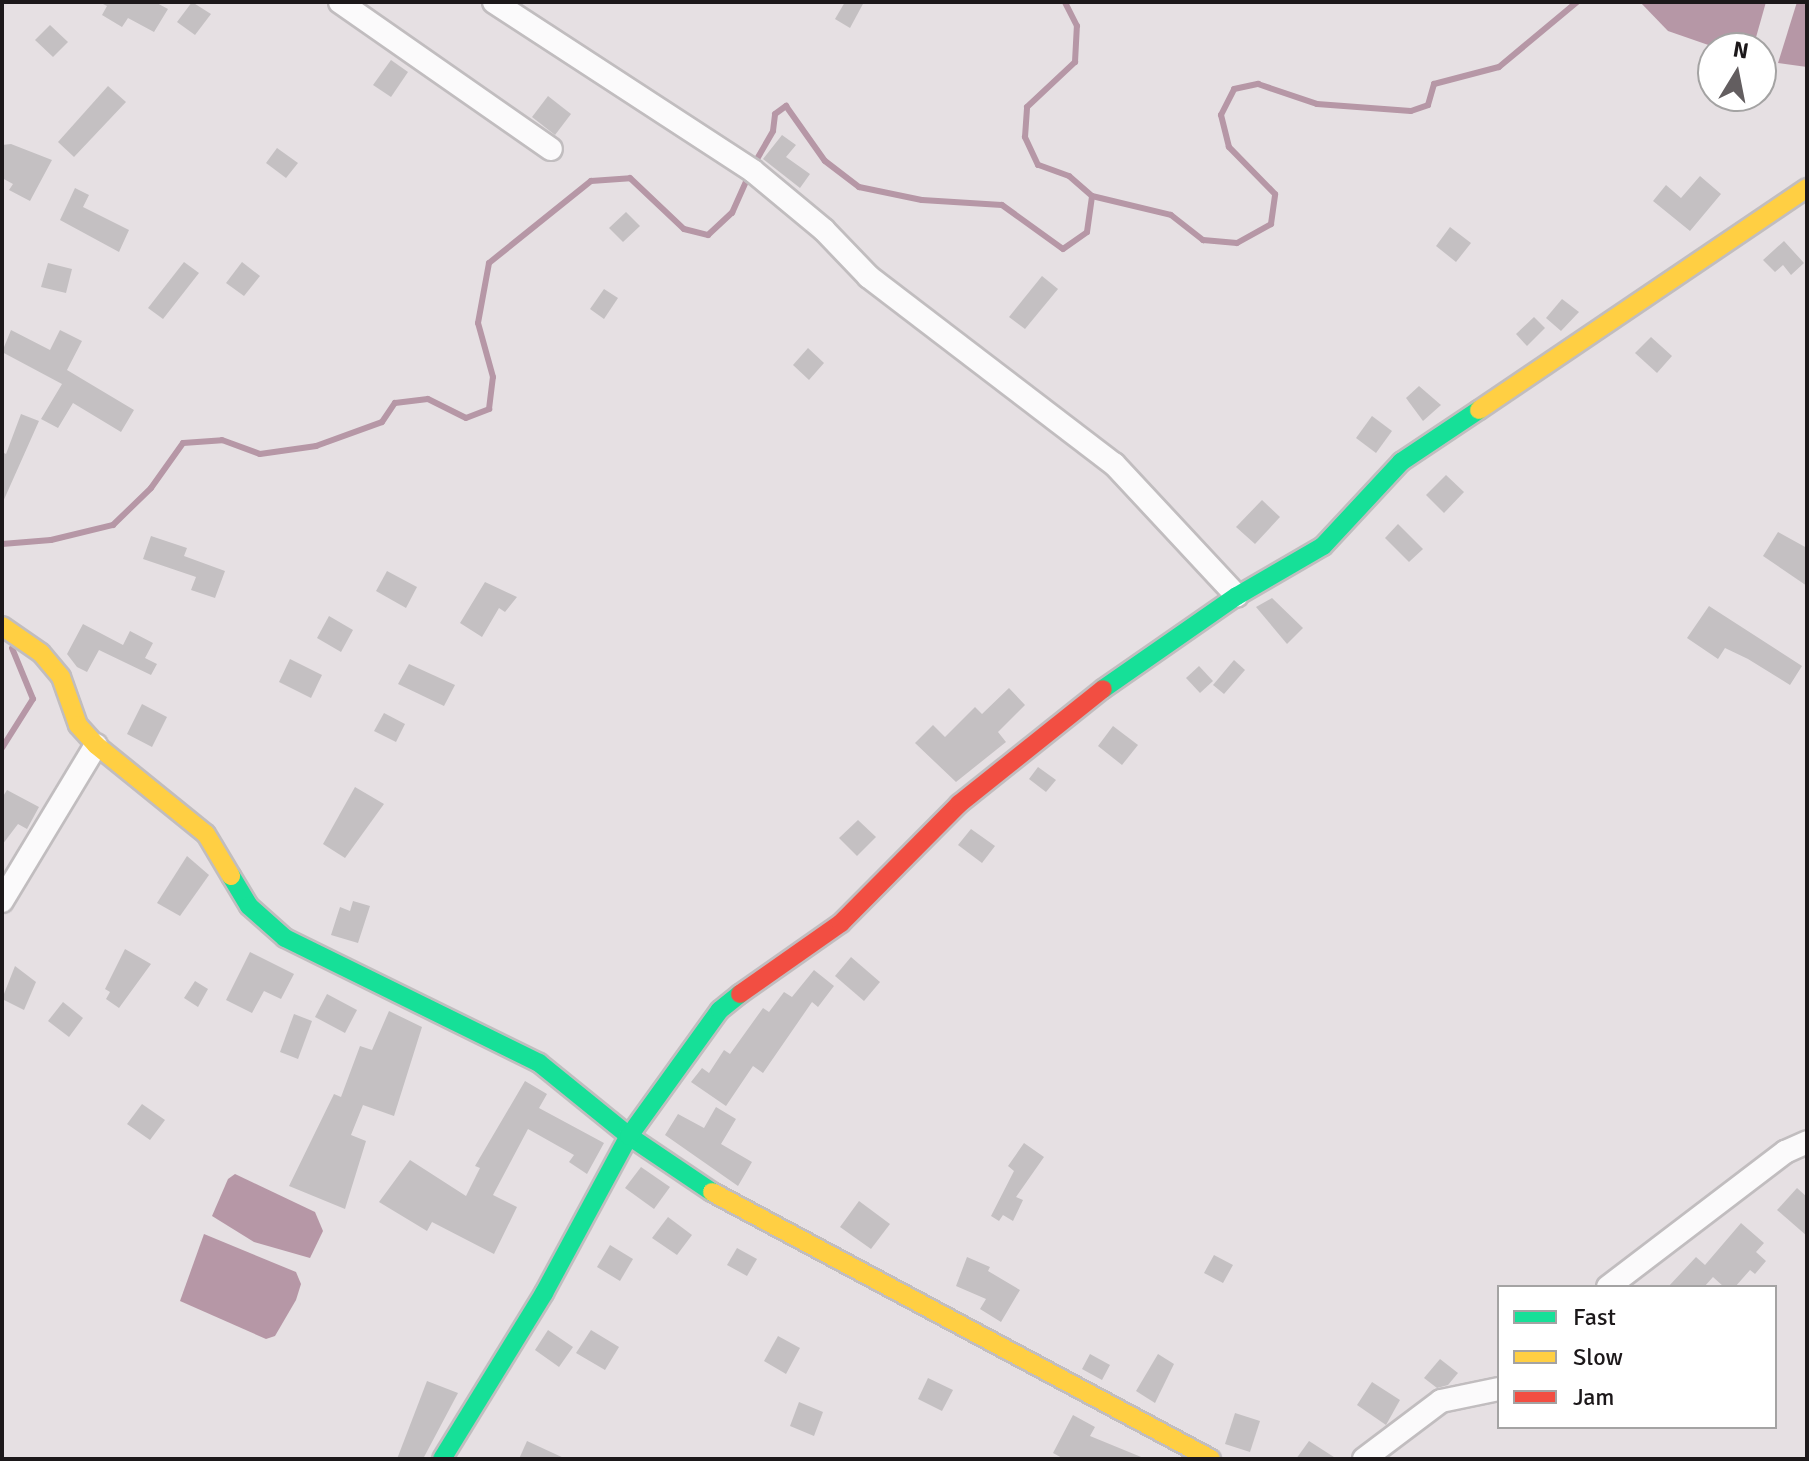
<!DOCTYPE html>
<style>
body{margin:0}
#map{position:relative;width:1809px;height:1461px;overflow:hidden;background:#e6e0e3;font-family:Signika,sans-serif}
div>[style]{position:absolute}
.water>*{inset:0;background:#b697a6}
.stream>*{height:6px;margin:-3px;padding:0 3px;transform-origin:3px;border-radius:3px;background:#b697a6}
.building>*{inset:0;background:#c4c0c2}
.roads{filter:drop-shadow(2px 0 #c1bdbf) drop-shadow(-2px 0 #c1bdbf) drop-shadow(0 2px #c1bdbf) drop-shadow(0 -2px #c1bdbf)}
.street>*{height:22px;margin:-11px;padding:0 11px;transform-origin:11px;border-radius:11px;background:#fbfafb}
.fast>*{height:18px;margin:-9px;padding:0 9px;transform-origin:9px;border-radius:9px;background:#16e098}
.slow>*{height:18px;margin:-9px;padding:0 9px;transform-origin:9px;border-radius:9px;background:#ffcf43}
.jam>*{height:18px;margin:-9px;padding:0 9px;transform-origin:9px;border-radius:9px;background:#f24e42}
span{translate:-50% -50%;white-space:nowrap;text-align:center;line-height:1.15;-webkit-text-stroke:8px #fff;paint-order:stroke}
.frame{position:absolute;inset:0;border:4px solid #1c181a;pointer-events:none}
.legend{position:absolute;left:1497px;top:1285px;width:280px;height:144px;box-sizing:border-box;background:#fff;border:2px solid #a4a3a3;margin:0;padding:10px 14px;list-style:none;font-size:24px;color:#1c181a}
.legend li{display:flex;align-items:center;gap:16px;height:40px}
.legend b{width:40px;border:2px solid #a4a3a3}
.north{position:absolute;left:1697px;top:32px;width:80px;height:80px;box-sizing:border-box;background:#fff;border:2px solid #a4a3a3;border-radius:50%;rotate:10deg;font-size:22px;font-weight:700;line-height:32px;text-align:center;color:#1c181a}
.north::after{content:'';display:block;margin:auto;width:28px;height:36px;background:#635e60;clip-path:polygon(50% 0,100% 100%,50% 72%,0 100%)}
</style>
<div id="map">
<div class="water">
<div style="clip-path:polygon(1640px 2px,1766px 2px,1753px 48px,1717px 48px,1668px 31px)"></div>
<div style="clip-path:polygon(1797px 2px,1807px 2px,1807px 67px,1778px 63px)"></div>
<div style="clip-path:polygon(235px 1174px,315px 1212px,323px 1231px,310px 1258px,254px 1242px,212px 1216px,228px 1179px)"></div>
<div style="clip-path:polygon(204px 1234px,296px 1272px,301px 1284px,296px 1300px,275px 1336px,266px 1339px,180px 1301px)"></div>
</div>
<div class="stream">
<div style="left:757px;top:159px;width:32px;rotate:-60deg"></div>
<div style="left:773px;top:131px;width:17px;rotate:-83deg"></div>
<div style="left:775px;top:114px;width:14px;rotate:-36deg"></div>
<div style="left:786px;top:106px;width:67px;rotate:54.7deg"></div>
<div style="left:825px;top:161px;width:43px;rotate:37.4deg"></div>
<div style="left:859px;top:187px;width:64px;rotate:11.7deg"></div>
<div style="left:922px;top:200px;width:80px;rotate:3.6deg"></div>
<div style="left:1002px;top:205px;width:75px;rotate:35.8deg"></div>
<div style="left:1063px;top:249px;width:29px;rotate:-35deg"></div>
<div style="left:1087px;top:232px;width:36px;rotate:-82deg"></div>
<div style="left:1092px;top:196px;width:30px;rotate:-139deg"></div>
<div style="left:1069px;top:176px;width:33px;rotate:-160deg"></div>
<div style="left:1038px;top:165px;width:31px;rotate:-115deg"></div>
<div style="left:1025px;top:137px;width:30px;rotate:-86deg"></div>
<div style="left:1027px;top:107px;width:66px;rotate:-43.2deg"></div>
<div style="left:1075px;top:62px;width:36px;rotate:-87deg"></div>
<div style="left:1077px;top:26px;width:27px;rotate:-117deg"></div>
<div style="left:1092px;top:196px;width:81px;rotate:13.5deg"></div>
<div style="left:1171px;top:215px;width:41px;rotate:38deg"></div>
<div style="left:1203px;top:240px;width:34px;rotate:5deg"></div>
<div style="left:1237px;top:243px;width:39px;rotate:-29deg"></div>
<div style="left:1271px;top:224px;width:30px;rotate:-82deg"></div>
<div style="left:1275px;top:194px;width:66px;rotate:-134.4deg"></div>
<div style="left:1229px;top:147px;width:33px;rotate:-104deg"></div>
<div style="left:1221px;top:115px;width:29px;rotate:-63deg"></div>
<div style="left:1234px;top:89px;width:25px;rotate:-12deg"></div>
<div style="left:1258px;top:84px;width:62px;rotate:18.7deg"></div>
<div style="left:1317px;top:104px;width:94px;rotate:4.3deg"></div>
<div style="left:1411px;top:111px;width:18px;rotate:-19deg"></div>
<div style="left:1428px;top:105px;width:22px;rotate:-74deg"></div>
<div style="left:1434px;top:84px;width:67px;rotate:-14.7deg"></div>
<div style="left:1499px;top:67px;width:102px;rotate:-39.8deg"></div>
<div style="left:2px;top:544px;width:49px;rotate:-4.7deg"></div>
<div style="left:51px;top:540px;width:64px;rotate:-13.6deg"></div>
<div style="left:113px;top:525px;width:53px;rotate:-44.2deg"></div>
<div style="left:151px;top:488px;width:55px;rotate:-54.6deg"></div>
<div style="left:183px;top:443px;width:39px;rotate:-4deg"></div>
<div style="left:222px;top:440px;width:40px;rotate:20.2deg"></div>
<div style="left:260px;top:454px;width:57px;rotate:-8.1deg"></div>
<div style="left:316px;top:446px;width:70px;rotate:-20deg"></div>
<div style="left:382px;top:422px;width:23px;rotate:-56deg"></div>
<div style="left:395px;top:403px;width:33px;rotate:-7deg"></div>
<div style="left:428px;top:399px;width:42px;rotate:26.6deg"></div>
<div style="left:466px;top:418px;width:25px;rotate:-21deg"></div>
<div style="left:489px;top:409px;width:32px;rotate:-83deg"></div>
<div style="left:493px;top:377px;width:56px;rotate:-105.5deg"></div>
<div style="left:478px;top:323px;width:61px;rotate:-79.6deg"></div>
<div style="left:489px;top:263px;width:131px;rotate:-38.8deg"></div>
<div style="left:591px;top:181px;width:39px;rotate:-4deg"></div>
<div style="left:630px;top:178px;width:74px;rotate:43.4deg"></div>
<div style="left:684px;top:229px;width:25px;rotate:14deg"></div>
<div style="left:708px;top:235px;width:33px;rotate:-43deg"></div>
<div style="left:732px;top:213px;width:36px;rotate:-66deg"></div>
<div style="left:2px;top:748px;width:58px;rotate:-57.7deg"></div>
<div style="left:33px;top:699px;width:55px;rotate:-112.4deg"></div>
</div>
<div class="building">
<div style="clip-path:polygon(99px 2px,155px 2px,168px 9px,154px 32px,128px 18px,122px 27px,102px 15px,107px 6px)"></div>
<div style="clip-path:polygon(192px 2px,211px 14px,195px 35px,177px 22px)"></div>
<div style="clip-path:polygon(845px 2px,864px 2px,850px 28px,835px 19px)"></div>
<div style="clip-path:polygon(50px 25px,68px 42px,53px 57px,35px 40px)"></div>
<div style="clip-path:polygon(391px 60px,408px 72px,391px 97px,373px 85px)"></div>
<div style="clip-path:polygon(108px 86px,126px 102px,74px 157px,58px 142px)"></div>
<div style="clip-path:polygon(548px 96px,571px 114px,555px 135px,532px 117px)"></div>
<div style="clip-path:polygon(782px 135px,796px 145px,786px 157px,810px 174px,800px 188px,763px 159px)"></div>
<div style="clip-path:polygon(11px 144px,52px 160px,30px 201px,9px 190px,13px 184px,2px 178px,2px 145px)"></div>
<div style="clip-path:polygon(277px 148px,298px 163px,286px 178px,266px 163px)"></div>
<div style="clip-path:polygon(1700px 176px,1721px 194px,1690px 231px,1653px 201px,1666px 185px,1681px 198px)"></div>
<div style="clip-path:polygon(75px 188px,89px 195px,83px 207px,129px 230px,119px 252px,60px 220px)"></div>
<div style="clip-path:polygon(626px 212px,640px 226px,623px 242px,609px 228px)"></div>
<div style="clip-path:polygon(1450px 227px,1471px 243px,1456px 262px,1436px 246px)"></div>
<div style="clip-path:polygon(1784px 241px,1804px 263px,1791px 275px,1783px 265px,1775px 272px,1763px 260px)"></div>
<div style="clip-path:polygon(184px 262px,199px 273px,163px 319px,148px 308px)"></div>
<div style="clip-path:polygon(242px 262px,260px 276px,244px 296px,226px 283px)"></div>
<div style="clip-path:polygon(48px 263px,72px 269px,66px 293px,41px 287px)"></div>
<div style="clip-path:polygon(1042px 276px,1058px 289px,1025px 329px,1009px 317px)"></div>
<div style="clip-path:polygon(604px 289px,618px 298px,604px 319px,590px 309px)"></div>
<div style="clip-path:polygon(1562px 299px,1579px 312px,1561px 331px,1546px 318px)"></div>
<div style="clip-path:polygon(1534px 317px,1545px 328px,1527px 346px,1516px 334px)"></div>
<div style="clip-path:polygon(11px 330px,50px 350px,60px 330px,82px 341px,67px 370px,134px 410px,121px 432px,73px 403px,58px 428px,41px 419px,62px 384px,2px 352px)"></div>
<div style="clip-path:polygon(1651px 337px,1672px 356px,1657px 373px,1635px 353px)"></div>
<div style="clip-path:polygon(808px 348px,824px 363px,809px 380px,793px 365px)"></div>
<div style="clip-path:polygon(1419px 386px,1441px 405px,1423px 421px,1406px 398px)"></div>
<div style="clip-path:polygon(21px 414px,39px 421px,2px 504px,2px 452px,6px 454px)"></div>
<div style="clip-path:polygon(1372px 416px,1392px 431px,1376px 453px,1356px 438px)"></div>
<div style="clip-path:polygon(1446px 475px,1464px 492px,1444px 513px,1426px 495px)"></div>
<div style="clip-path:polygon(1262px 500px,1280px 517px,1255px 544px,1236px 527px)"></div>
<div style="clip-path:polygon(1398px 524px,1423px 549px,1409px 562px,1385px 538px)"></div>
<div style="clip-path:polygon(1778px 532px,1807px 548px,1807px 586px,1763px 556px)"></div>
<div style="clip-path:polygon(151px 536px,187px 548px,184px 556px,225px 571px,215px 598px,191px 590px,196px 577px,143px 559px)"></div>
<div style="clip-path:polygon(387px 571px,417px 587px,406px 608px,376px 591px)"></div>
<div style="clip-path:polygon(485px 582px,517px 597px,505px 612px,499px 608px,482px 637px,460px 623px)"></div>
<div style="clip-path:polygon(1272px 598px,1303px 628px,1287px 644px,1256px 607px)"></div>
<div style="clip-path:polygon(1709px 606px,1802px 666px,1790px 685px,1748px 659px,1725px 648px,1718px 659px,1687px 638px)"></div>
<div style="clip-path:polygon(329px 616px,353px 630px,341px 652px,317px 638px)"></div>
<div style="clip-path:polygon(83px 624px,123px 645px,130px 631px,153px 643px,145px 658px,157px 664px,151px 675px,99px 650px,87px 672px,77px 667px,67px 654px)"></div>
<div style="clip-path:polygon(290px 659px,322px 675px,311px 698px,279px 682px)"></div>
<div style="clip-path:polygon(1234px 660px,1245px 670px,1224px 694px,1213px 685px)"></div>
<div style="clip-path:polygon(409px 664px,455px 685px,444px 706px,398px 684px)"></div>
<div style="clip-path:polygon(1199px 666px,1213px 681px,1200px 693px,1186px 678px)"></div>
<div style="clip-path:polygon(1009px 688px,1025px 705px,998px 732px,1006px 742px,956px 782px,915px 743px,933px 725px,945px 737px,975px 707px,982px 714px)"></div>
<div style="clip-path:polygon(142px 704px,167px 717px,152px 747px,127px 734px)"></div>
<div style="clip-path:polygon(384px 713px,405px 724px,396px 742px,374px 731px)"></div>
<div style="clip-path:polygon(1113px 726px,1138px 745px,1122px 765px,1098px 746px)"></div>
<div style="clip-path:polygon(1038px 767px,1056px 780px,1046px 792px,1029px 779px)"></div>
<div style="clip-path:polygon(355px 787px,384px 804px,345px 858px,323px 844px)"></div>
<div style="clip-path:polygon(7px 790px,39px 807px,27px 829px,18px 824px,2px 845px,2px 798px)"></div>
<div style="clip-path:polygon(858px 820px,876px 837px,857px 856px,839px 838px)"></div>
<div style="clip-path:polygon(971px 829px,995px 846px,982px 863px,958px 845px)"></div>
<div style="clip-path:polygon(187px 856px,209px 875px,180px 916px,157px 903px)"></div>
<div style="clip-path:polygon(353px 901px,370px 906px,358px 943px,331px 935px,340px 907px,350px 911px)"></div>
<div style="clip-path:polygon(125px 949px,151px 964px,119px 1008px,106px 999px,110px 992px,105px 989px)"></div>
<div style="clip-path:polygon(250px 952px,294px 974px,281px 999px,264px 991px,252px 1013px,226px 1000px)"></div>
<div style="clip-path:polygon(851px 957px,880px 982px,864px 1001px,835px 976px)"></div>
<div style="clip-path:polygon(15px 966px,36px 982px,24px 1010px,2px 999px)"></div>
<div style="clip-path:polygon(814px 970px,834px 986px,818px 1007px,812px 1002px,763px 1073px,753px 1066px,726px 1106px,691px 1082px,702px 1068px,709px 1073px,724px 1050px,730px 1054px,763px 1008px,769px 1012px,784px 992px,792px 997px)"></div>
<div style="clip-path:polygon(195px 981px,208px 989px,198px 1007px,184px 998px)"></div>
<div style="clip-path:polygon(327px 994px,357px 1010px,345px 1033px,315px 1017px)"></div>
<div style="clip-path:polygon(63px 1002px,83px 1018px,69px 1037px,48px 1021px)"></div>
<div style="clip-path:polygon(389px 1011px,422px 1027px,394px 1116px,363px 1105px,351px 1135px,366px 1141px,345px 1209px,289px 1186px,334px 1094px,341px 1097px,360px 1046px,372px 1050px)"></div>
<div style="clip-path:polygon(294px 1014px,312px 1021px,298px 1059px,280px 1052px)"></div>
<div style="clip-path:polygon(525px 1081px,547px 1094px,539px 1108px,604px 1143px,587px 1174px,569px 1162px,574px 1155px,528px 1129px,493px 1195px,517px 1207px,494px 1254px,432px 1222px,427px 1231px,379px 1202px,410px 1160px,466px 1196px,480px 1168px,475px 1166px)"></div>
<div style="clip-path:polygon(142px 1104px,165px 1120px,150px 1140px,127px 1124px)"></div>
<div style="clip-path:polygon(716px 1107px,736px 1119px,721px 1144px,752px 1162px,738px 1186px,665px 1135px,678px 1114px,704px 1128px)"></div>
<div style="clip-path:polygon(1024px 1143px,1044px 1157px,1016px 1197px,1023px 1200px,1013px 1221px,1003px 1215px,999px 1221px,991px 1216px,1014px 1171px,1008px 1166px)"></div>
<div style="clip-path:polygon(641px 1167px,670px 1187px,654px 1209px,625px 1188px)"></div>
<div style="clip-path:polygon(1797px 1188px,1807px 1197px,1807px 1236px,1777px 1210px)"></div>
<div style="clip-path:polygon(859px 1201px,890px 1224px,871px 1249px,840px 1227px)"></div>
<div style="clip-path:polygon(668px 1217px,692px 1235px,677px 1255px,652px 1238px)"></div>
<div style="clip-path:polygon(1741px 1223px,1764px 1243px,1756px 1252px,1766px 1261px,1755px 1274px,1750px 1270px,1735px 1287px,1724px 1287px,1713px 1277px,1704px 1287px,1668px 1287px,1696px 1257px,1705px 1265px)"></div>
<div style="clip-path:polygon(610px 1245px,633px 1259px,620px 1281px,597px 1267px)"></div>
<div style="clip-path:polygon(737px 1248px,757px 1259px,747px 1276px,727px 1265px)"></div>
<div style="clip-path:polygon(1214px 1255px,1233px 1265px,1223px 1283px,1204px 1273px)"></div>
<div style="clip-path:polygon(967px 1257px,990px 1267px,988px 1271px,1020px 1290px,1001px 1322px,980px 1309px,986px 1299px,956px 1286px)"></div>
<div style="clip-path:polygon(548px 1330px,573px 1347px,559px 1367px,535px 1350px)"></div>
<div style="clip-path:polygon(591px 1330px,619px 1347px,605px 1370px,576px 1353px)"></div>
<div style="clip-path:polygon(778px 1336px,800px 1348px,786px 1374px,764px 1361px)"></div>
<div style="clip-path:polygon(1090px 1354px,1110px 1365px,1102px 1380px,1082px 1369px)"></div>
<div style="clip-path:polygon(1158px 1354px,1174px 1364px,1155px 1403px,1136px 1391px)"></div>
<div style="clip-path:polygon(1440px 1359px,1458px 1373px,1448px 1385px,1437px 1388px,1424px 1378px)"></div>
<div style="clip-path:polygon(928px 1378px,953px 1390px,942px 1411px,918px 1399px)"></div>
<div style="clip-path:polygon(427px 1381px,458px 1393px,423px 1459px,397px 1459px)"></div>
<div style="clip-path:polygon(1372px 1382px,1400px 1400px,1386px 1425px,1357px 1405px)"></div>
<div style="clip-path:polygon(799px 1402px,823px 1412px,814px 1436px,790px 1426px)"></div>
<div style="clip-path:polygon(1235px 1413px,1260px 1421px,1250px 1452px,1225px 1444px)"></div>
<div style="clip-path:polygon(1073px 1415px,1095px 1427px,1090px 1436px,1146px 1459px,1064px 1459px,1053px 1453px)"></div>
<div style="clip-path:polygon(527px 1441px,566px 1459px,519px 1459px)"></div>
<div style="clip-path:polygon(1309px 1441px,1337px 1459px,1296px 1459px)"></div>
</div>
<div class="roads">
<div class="street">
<div style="left:340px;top:2px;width:257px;rotate:34.9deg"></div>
<div style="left:494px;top:2px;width:309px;rotate:33.1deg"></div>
<div style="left:753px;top:171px;width:92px;rotate:39.7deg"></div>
<div style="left:824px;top:230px;width:65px;rotate:46.2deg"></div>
<div style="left:869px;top:277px;width:308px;rotate:37.4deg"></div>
<div style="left:1114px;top:464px;width:180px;rotate:47deg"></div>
<div style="left:2px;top:901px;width:182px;rotate:-58.9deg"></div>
<div style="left:1608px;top:1287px;width:223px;rotate:-37.3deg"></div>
<div style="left:1785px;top:1152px;width:24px;rotate:-24deg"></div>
<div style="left:1364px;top:1459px;width:96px;rotate:-37deg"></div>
<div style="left:1441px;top:1401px;width:59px;rotate:-11.7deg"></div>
</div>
<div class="fast">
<div style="left:1103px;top:689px;width:163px;rotate:-34.8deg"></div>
<div style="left:1237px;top:596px;width:99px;rotate:-30.2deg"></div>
<div style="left:1323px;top:546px;width:115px;rotate:-47.1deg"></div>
<div style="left:1401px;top:462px;width:94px;rotate:-33.7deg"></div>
<div style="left:231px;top:876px;width:35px;rotate:59deg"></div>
<div style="left:249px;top:906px;width:48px;rotate:41.6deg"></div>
<div style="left:285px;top:938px;width:283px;rotate:26.2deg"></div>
<div style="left:539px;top:1063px;width:116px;rotate:39deg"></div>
<div style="left:629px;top:1136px;width:100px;rotate:34deg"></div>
<div style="left:442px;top:1459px;width:195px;rotate:-58.4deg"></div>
<div style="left:544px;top:1293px;width:179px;rotate:-61.6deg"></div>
<div style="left:629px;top:1136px;width:155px;rotate:-54.2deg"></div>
<div style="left:720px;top:1010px;width:26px;rotate:-39deg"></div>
</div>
<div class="slow">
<div style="left:1479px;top:410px;width:396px;rotate:-34.1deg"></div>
<div style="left:2px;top:626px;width:47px;rotate:34.7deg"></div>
<div style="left:41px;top:653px;width:31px;rotate:50deg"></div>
<div style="left:61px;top:677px;width:51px;rotate:70.5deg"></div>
<div style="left:78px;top:725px;width:27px;rotate:48deg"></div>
<div style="left:96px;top:745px;width:141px;rotate:39deg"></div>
<div style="left:206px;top:834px;width:49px;rotate:59.2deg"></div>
<div style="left:712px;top:1192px;width:566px;rotate:28.15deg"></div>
</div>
<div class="jam">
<div style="left:740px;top:994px;width:123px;rotate:-35.1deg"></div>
<div style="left:841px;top:923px;width:168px;rotate:-45.2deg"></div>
<div style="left:959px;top:804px;width:184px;rotate:-38.6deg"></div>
</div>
</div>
<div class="frame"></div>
<ul class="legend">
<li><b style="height:10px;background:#16e098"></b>Fast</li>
<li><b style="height:10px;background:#ffcf43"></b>Slow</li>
<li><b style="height:10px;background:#f24e42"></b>Jam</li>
</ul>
<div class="north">N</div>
</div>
